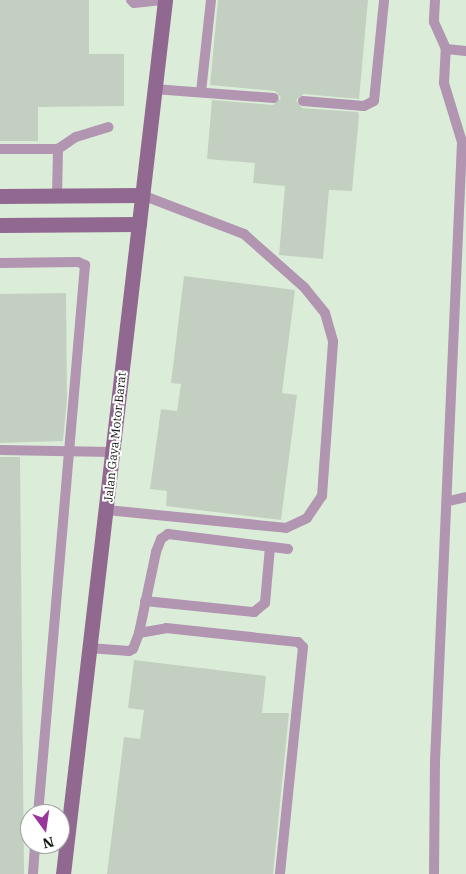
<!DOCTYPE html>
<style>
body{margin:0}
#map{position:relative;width:466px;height:874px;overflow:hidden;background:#eaf7e8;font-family:"IBM Plex Serif",serif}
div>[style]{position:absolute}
.built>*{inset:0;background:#dbedd8}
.building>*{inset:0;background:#c3d0c1}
.lane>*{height:10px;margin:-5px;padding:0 5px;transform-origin:5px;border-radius:5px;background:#b195b1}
.secondary>*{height:15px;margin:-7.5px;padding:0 7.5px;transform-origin:7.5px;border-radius:7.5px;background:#906890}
span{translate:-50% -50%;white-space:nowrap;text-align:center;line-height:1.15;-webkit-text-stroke:4px #fff;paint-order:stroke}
.street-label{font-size:12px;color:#141813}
.north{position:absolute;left:20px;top:804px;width:50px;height:50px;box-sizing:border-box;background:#fff;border:1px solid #a1a3a1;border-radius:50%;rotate:166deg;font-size:14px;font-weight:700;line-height:20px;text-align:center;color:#141813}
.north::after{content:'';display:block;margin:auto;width:18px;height:22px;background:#99359b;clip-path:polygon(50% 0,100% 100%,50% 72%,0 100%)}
</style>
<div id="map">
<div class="built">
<div style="clip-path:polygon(evenodd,0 0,466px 0,466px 874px,0 874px,0 0,30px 814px,60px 814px,60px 844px,30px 844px,30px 814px)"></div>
</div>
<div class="building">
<div style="clip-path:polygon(0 0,89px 0,89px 54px,124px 54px,124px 106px,38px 107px,38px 141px,0 141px)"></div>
<div style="clip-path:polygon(218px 0,368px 0,359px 99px,304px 94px,296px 100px,302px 108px,358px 112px,359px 116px,352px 191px,329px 190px,323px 259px,279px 255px,285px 186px,253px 183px,255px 163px,207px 159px,212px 100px,273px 105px,281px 98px,275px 91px,210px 85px)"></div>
<div style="clip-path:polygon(184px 276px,295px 290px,282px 393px,297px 395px,281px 520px,166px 506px,167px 491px,150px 489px,161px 409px,177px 411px,181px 384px,171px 383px)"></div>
<div style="clip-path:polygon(66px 293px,67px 399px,63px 441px,0 443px,0 294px)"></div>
<div style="clip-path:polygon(0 457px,20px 457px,24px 874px,0 874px)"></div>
<div style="clip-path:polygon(134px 660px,266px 676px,262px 713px,289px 713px,273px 874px,107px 874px,124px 737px,140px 739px,144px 710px,128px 708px)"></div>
</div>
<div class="lane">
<div style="left:131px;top:0;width:4px;rotate:45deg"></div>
<div style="left:134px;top:3px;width:31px;rotate:-6deg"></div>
<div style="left:435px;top:0;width:22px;rotate:93deg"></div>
<div style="left:434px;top:22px;width:30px;rotate:66deg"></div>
<div style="left:446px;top:49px;width:20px;rotate:6deg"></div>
<div style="left:154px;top:89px;width:120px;rotate:4.3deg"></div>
<div style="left:201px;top:92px;width:93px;rotate:-83.8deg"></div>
<div style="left:303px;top:101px;width:61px;rotate:4.7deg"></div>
<div style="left:364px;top:106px;width:11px;rotate:-27deg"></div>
<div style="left:374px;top:101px;width:101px;rotate:-84.3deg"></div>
<div style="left:0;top:149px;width:58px"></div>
<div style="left:58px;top:149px;width:47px;rotate:91.2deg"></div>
<div style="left:58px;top:149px;width:22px;rotate:-34deg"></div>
<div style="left:76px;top:137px;width:34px;rotate:-17deg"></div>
<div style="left:0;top:263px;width:78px;rotate:-0.7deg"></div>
<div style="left:78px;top:262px;width:8px;rotate:23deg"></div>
<div style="left:85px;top:265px;width:551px;rotate:94.89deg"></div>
<div style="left:0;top:450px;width:112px;rotate:1deg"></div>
<div style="left:449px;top:501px;width:17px;rotate:-13deg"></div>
<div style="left:107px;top:510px;width:180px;rotate:5.7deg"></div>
<div style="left:286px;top:528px;width:23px;rotate:-25deg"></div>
<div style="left:307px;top:518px;width:27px;rotate:-56deg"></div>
<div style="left:322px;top:496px;width:155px;rotate:-85.9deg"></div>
<div style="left:333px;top:341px;width:29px;rotate:-106deg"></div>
<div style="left:325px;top:313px;width:32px;rotate:-129deg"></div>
<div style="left:305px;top:288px;width:81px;rotate:-138.5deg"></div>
<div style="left:244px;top:234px;width:109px;rotate:-159.1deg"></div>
<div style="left:145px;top:601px;width:110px;rotate:5.8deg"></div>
<div style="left:254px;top:612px;width:14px;rotate:-39deg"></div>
<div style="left:265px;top:603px;width:56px;rotate:-84.9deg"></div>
<div style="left:139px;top:633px;width:83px;rotate:-78.1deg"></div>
<div style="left:156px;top:552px;width:14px;rotate:-69deg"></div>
<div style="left:161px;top:539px;width:9px;rotate:-36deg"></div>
<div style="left:168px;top:534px;width:121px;rotate:7.1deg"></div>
<div style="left:89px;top:648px;width:40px;rotate:4.3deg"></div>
<div style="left:129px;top:651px;width:4px;rotate:-27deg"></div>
<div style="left:133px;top:649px;width:17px;rotate:-69deg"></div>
<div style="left:139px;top:633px;width:27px;rotate:-10deg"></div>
<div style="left:166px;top:628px;width:133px;rotate:6.1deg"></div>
<div style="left:298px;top:642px;width:7px;rotate:45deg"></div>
<div style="left:303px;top:647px;width:228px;rotate:95.8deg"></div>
<div style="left:33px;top:874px;width:30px;rotate:-86deg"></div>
<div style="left:434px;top:874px;width:113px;rotate:-89.5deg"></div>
<div style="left:435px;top:761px;width:620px;rotate:-87.5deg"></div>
<div style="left:462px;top:142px;width:62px;rotate:-107deg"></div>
<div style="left:444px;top:83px;width:34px;rotate:-87deg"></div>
</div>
<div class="secondary">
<div style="left:0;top:196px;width:142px;rotate:-0.4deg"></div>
<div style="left:0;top:225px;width:139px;rotate:-0.4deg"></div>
<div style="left:63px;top:874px;width:880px;rotate:-83.34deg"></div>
</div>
<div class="street-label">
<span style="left:115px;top:437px;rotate:-84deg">Jalan Gaya Motor Barat</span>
</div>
<div class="north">N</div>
</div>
